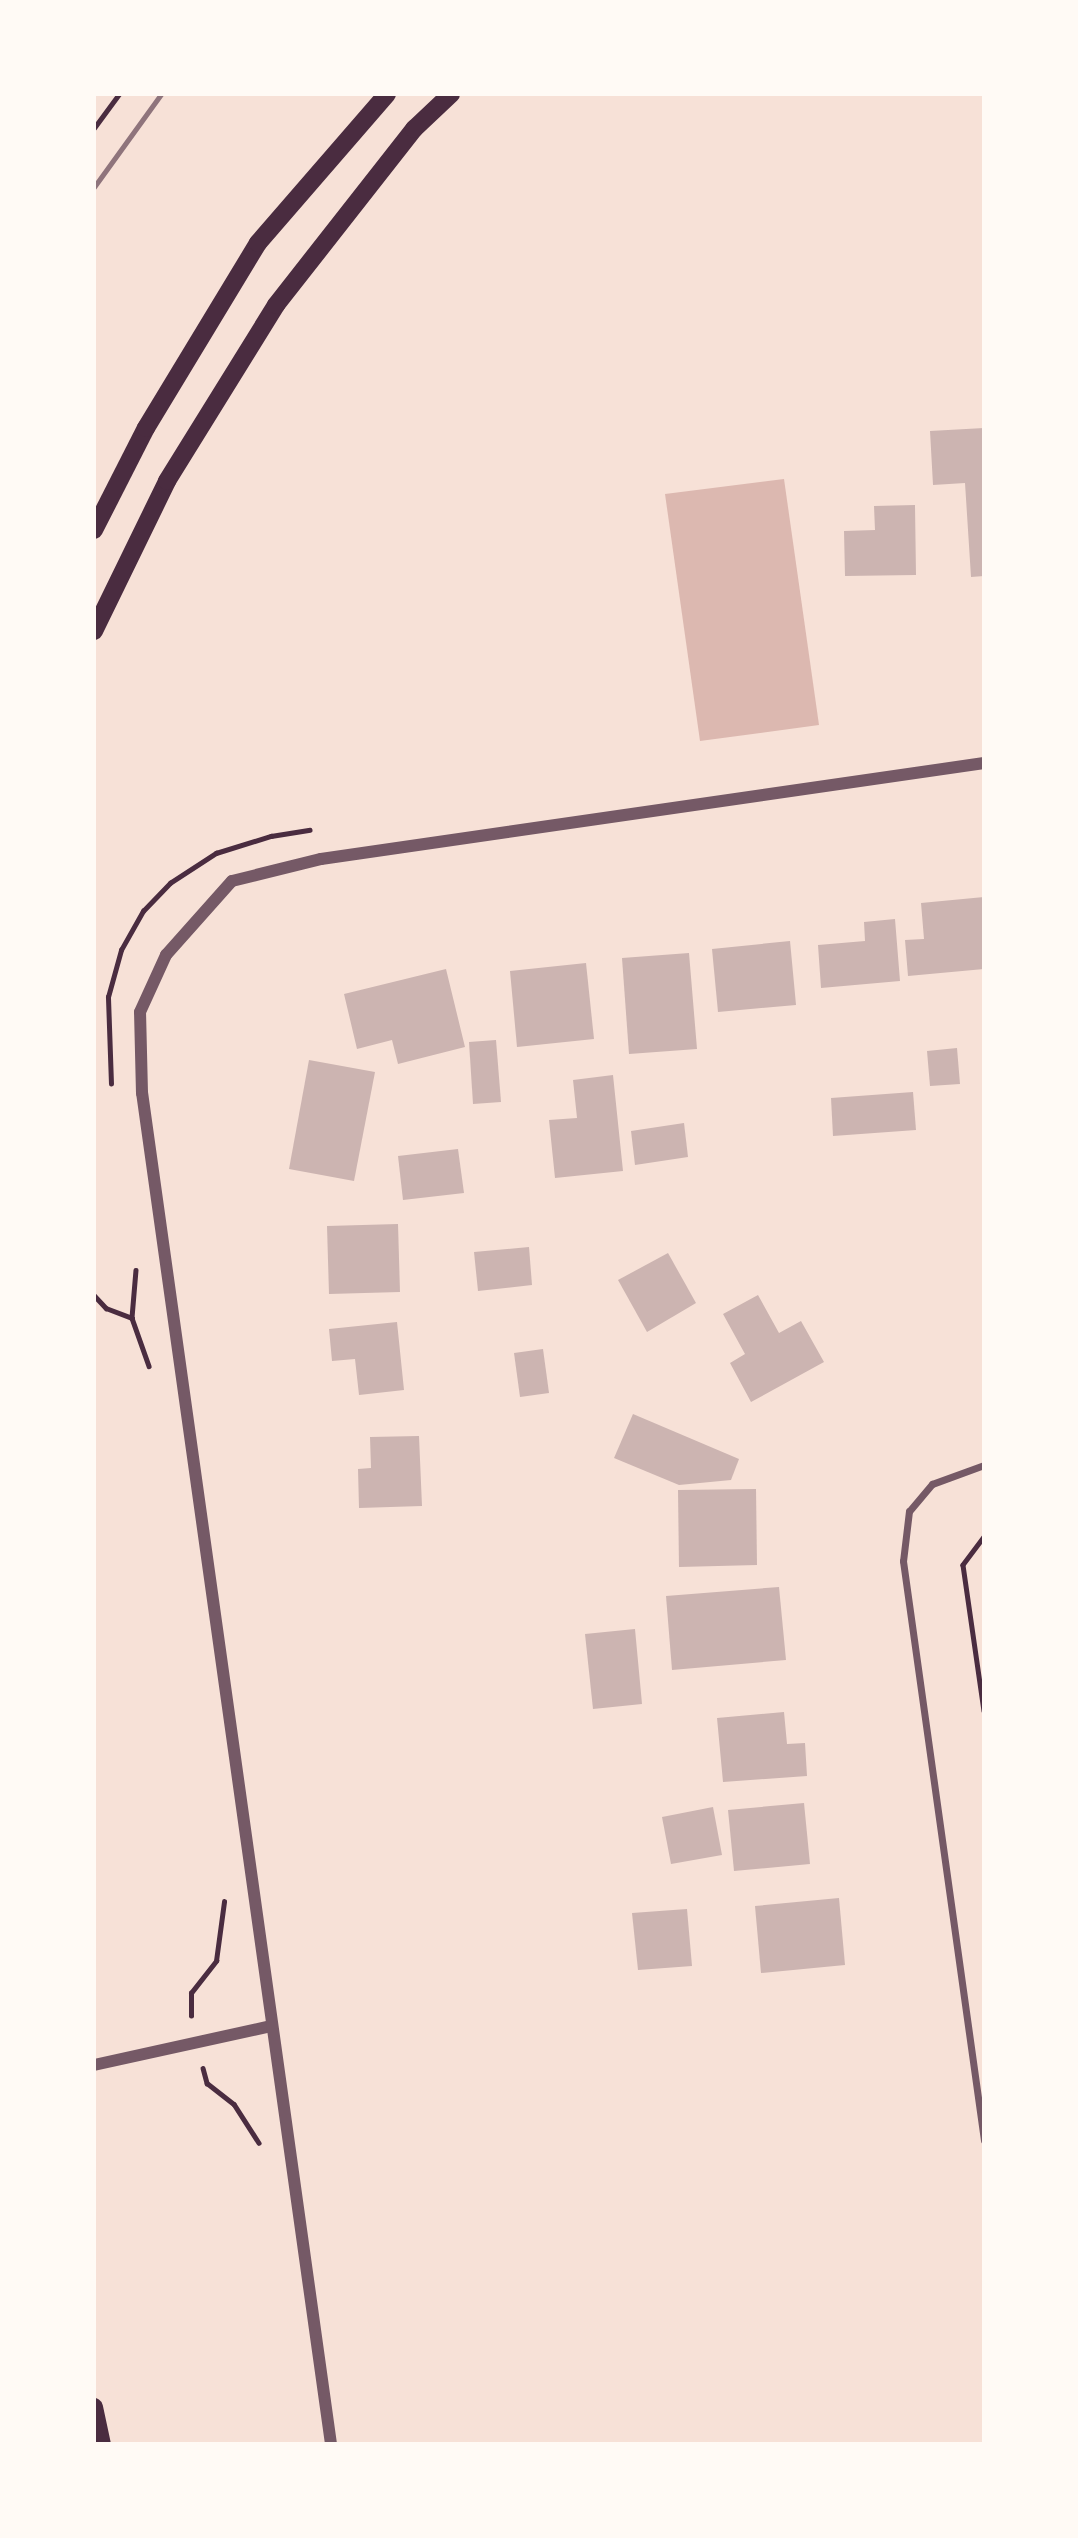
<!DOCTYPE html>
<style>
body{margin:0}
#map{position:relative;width:1078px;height:2538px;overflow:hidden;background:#f7e1d7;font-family:Ubuntu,sans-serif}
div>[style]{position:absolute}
.water>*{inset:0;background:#dcb8b0}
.building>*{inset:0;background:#ccb4b1}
.path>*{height:4.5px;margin:-2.25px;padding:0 2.25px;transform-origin:2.25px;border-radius:2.25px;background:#4a2c40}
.minor>*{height:7px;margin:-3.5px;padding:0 3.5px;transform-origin:3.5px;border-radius:3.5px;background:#755966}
.tertiary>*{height:12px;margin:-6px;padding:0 6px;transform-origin:6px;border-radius:6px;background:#755966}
.primary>*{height:18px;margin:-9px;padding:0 9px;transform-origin:9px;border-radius:9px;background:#4a2c40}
.rail>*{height:5px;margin:-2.5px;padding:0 2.5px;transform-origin:2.5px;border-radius:2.5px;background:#8f747c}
span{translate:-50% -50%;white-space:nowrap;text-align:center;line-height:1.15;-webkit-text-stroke:5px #fffaf5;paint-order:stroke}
.frame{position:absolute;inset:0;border:96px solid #fffaf5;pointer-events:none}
</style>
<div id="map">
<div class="water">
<div style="clip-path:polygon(784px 479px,819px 725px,700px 741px,665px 494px)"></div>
</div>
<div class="building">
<div style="clip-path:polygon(984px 428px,984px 576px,971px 577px,965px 483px,933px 485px,930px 431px)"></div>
<div style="clip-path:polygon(915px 505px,916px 575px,845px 576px,844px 531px,875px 530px,874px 506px)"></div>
<div style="clip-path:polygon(984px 897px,984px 969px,908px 976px,905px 940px,924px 939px,921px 903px)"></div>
<div style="clip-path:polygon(895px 919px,900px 981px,821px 988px,818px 945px,865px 941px,864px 922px)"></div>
<div style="clip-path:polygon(790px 941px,796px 1005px,718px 1012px,712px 949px)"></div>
<div style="clip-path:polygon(689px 953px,697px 1049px,629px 1054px,622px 958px)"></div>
<div style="clip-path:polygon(586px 963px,594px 1039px,517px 1047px,510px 971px)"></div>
<div style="clip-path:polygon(446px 969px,465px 1047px,398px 1064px,392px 1040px,357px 1049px,344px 994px)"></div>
<div style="clip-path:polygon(496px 1040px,501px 1102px,473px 1104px,469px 1042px)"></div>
<div style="clip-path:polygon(957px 1048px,960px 1084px,930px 1086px,927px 1051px)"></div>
<div style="clip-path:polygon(309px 1060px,375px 1072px,354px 1181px,289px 1169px)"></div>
<div style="clip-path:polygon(613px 1075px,623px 1171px,555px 1178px,549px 1120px,577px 1118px,573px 1080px)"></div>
<div style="clip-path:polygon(913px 1092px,916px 1130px,833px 1136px,831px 1098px)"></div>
<div style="clip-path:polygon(684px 1123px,688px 1157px,635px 1165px,631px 1131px)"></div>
<div style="clip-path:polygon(458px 1149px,464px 1193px,403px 1200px,398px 1156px)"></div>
<div style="clip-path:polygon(398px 1224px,400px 1292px,329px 1294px,327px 1226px)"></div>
<div style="clip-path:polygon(529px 1247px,532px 1285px,478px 1291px,474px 1252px)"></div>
<div style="clip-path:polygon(668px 1253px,696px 1303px,647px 1332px,618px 1280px)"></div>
<div style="clip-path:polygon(758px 1295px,779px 1333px,801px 1321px,824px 1362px,751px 1402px,730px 1363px,745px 1354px,723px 1314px)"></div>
<div style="clip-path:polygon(397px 1322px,404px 1390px,359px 1395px,355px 1359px,332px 1361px,329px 1329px)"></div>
<div style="clip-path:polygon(543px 1349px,549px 1393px,520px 1397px,514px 1353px)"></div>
<div style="clip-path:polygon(633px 1414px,739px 1459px,731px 1480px,679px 1485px,614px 1458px)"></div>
<div style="clip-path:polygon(419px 1436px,422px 1506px,359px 1508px,358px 1469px,371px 1468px,370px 1437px)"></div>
<div style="clip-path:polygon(756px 1489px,757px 1565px,679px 1567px,678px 1490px)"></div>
<div style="clip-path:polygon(779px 1587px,786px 1660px,672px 1670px,666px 1596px)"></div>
<div style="clip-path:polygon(635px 1629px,642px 1704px,593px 1709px,585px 1634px)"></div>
<div style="clip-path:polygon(784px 1712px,787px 1744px,805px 1743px,807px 1776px,723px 1782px,717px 1718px)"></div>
<div style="clip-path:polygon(804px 1803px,810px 1864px,734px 1871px,728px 1810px)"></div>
<div style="clip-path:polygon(713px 1807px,722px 1855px,671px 1864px,662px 1817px)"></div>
<div style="clip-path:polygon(839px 1898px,845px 1965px,761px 1973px,755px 1906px)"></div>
<div style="clip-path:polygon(687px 1909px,692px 1966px,638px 1970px,632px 1913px)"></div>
</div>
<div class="path">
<div style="left:94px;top:128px;width:42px;rotate:-53.7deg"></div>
<div style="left:111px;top:1084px;width:87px;rotate:-92deg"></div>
<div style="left:108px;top:997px;width:49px;rotate:-74.5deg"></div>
<div style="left:121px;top:950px;width:45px;rotate:-60.6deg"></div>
<div style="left:143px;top:911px;width:39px;rotate:-46deg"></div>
<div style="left:170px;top:883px;width:55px;rotate:-33.1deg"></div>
<div style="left:216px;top:853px;width:58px;rotate:-17.2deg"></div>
<div style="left:271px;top:836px;width:39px;rotate:-9deg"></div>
<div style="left:136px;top:1270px;width:48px;rotate:94.8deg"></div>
<div style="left:132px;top:1318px;width:51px;rotate:70.5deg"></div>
<div style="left:94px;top:1295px;width:18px;rotate:47deg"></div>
<div style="left:106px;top:1308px;width:28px;rotate:21deg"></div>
<div style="left:984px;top:1537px;width:35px;rotate:127deg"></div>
<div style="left:963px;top:1565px;width:147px;rotate:81.8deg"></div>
<div style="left:191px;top:2016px;width:23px;rotate:-90deg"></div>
<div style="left:191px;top:1993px;width:41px;rotate:-52deg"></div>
<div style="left:216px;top:1961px;width:60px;rotate:-82.3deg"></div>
<div style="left:203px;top:2068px;width:16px;rotate:75deg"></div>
<div style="left:207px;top:2083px;width:34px;rotate:38deg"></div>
<div style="left:234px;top:2104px;width:46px;rotate:57.3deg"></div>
</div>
<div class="minor">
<div style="left:984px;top:1465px;width:55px;rotate:159.9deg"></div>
<div style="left:932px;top:1484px;width:35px;rotate:130deg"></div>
<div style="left:909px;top:1511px;width:50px;rotate:96.8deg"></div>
<div style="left:903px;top:1561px;width:585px;rotate:82.04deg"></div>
</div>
<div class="tertiary">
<div style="left:94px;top:2065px;width:182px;rotate:-12.4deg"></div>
<div style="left:331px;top:2444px;width:1364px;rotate:-97.96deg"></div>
<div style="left:142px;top:1093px;width:81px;rotate:-91.4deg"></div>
<div style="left:140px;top:1012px;width:63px;rotate:-65.5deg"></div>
<div style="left:166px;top:955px;width:99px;rotate:-48.3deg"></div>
<div style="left:232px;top:881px;width:92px;rotate:-13.9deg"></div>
<div style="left:321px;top:859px;width:670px;rotate:-8.24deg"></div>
</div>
<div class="primary">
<div style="left:94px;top:530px;width:114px;rotate:-63deg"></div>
<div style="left:146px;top:428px;width:216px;rotate:-58.8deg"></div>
<div style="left:258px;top:243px;width:197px;rotate:-49.1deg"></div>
<div style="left:94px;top:631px;width:167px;rotate:-64deg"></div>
<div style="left:167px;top:481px;width:207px;rotate:-58.2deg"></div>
<div style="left:276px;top:305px;width:224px;rotate:-51.9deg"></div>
<div style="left:414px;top:129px;width:51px;rotate:-43.4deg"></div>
<div style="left:94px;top:2407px;width:38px;rotate:78deg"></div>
</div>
<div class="rail">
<div style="left:94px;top:187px;width:115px;rotate:-54.2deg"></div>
</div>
<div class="frame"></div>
</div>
